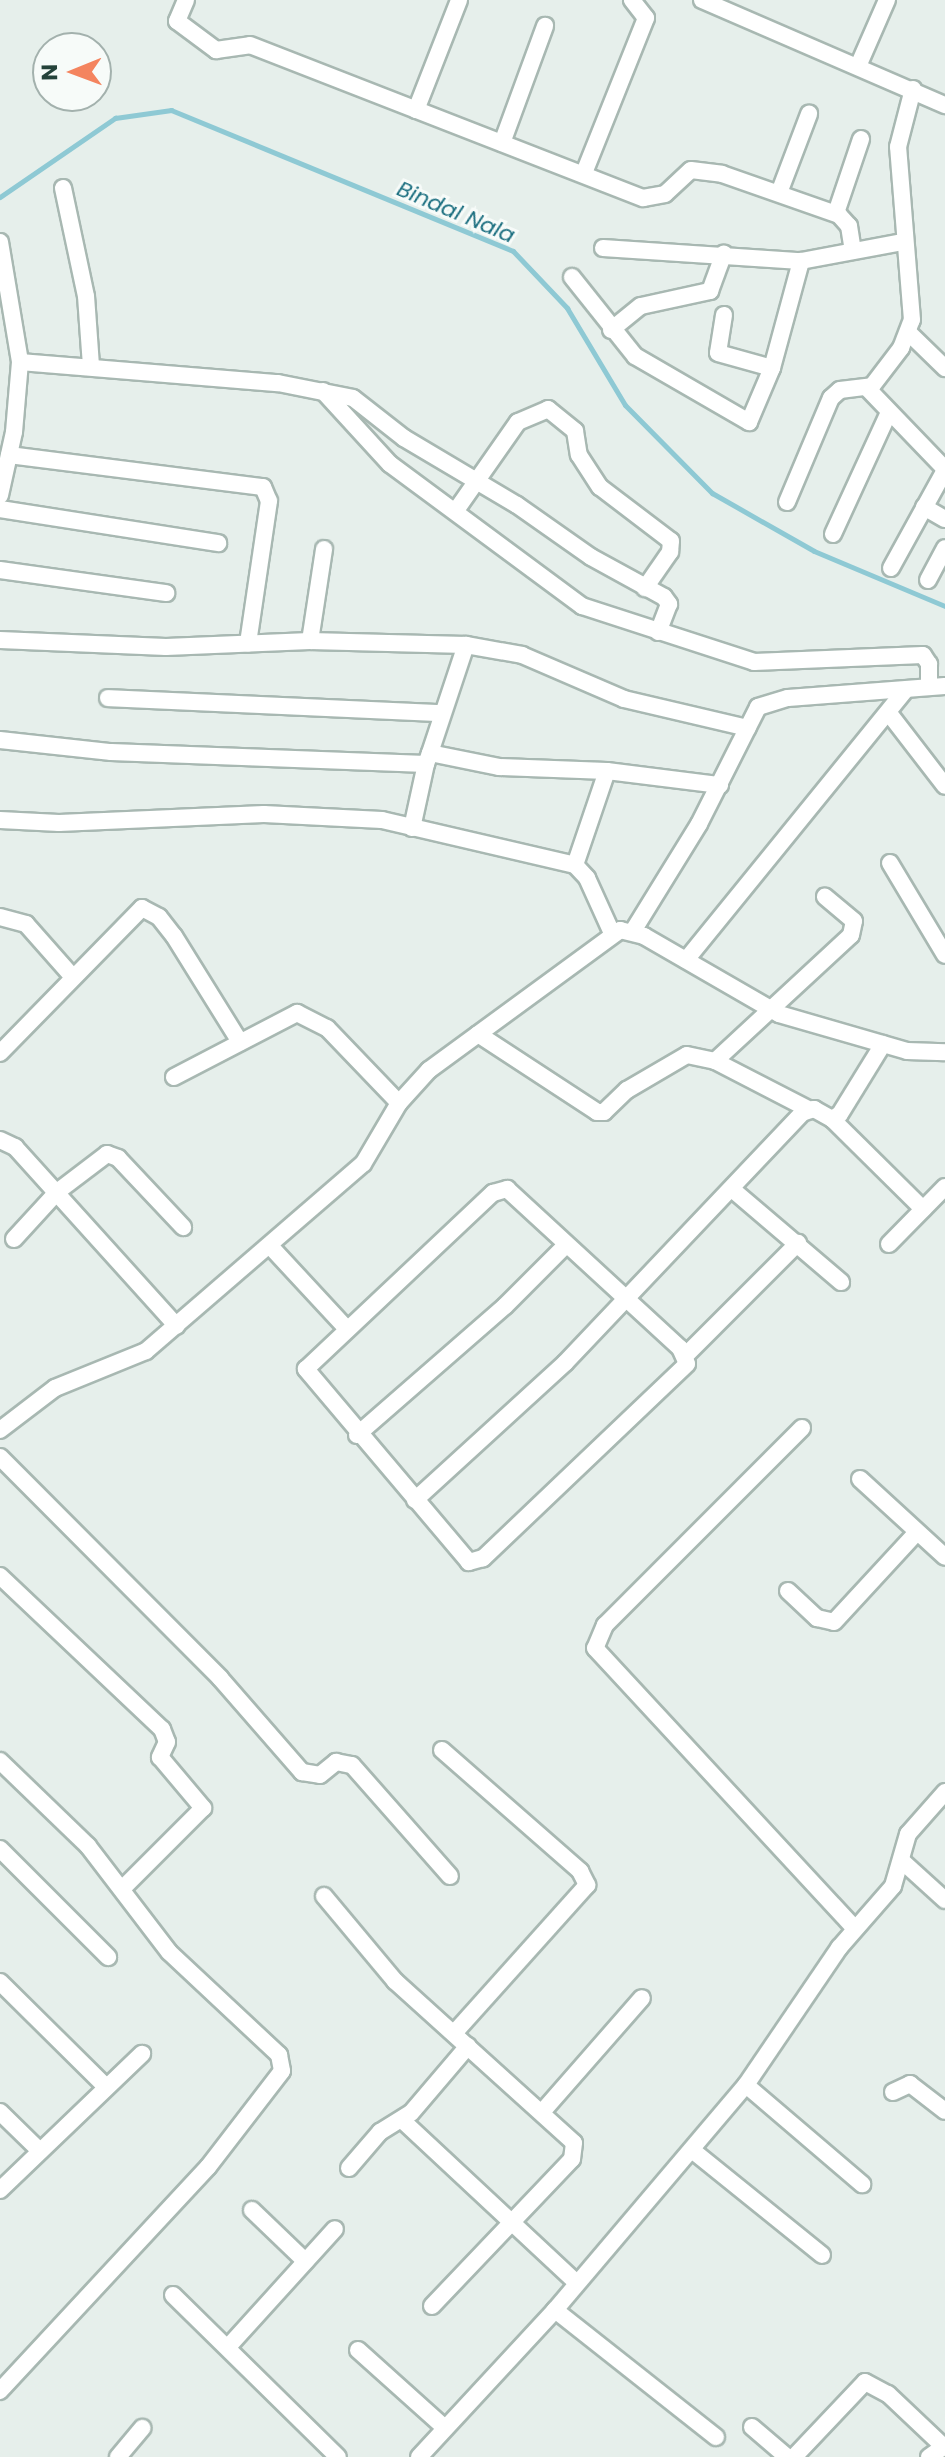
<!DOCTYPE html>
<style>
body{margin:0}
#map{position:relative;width:945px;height:2457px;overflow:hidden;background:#e6efeb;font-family:Poppins,sans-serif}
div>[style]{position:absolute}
.stream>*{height:5px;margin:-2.5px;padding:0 2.5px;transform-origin:2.5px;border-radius:2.5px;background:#8ec9d4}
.roads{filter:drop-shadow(2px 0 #a8b8b2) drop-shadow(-2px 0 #a8b8b2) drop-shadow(0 2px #a8b8b2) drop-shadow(0 -2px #a8b8b2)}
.minor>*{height:16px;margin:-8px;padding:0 8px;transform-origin:8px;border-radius:8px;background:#fff}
span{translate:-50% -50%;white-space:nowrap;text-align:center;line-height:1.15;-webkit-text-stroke:6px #f7fbf9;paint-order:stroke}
.water-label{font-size:22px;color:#1c6f80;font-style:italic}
.north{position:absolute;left:32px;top:32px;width:80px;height:80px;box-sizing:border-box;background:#f7fbf9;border:2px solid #a3b1ad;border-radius:50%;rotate:269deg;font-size:22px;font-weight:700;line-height:32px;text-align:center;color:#24423a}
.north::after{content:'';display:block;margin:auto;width:28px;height:36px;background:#f4845f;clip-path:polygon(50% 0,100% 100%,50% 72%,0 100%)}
</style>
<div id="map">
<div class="stream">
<div style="left:0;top:197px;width:140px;rotate:-34.5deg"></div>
<div style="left:115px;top:118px;width:57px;rotate:-8.1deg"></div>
<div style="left:171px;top:110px;width:370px;rotate:22.4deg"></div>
<div style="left:513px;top:251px;width:79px;rotate:46.5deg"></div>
<div style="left:567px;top:308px;width:113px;rotate:59.1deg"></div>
<div style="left:625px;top:405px;width:124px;rotate:45.3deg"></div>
<div style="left:712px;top:493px;width:117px;rotate:29.6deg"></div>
<div style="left:814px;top:551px;width:142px;rotate:22.8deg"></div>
</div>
<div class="roads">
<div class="minor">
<div style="left:186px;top:0;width:23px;rotate:113deg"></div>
<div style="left:177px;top:21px;width:49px;rotate:36.6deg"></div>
<div style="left:216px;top:50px;width:34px;rotate:-8deg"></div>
<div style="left:250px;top:45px;width:422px;rotate:21.3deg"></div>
<div style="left:643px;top:198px;width:22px;rotate:-10deg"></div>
<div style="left:665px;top:194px;width:35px;rotate:-43deg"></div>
<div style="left:691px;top:170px;width:31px;rotate:7deg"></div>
<div style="left:722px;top:174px;width:124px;rotate:19.3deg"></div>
<div style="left:839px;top:215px;width:15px;rotate:48deg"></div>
<div style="left:849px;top:226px;width:25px;rotate:81deg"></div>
<div style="left:702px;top:0;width:265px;rotate:23.4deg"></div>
<div style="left:859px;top:64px;width:70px;rotate:-66.4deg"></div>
<div style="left:416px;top:110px;width:118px;rotate:-68.6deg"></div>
<div style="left:502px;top:143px;width:125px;rotate:-69.8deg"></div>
<div style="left:584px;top:173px;width:167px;rotate:-68.2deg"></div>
<div style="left:646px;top:18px;width:23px;rotate:-128deg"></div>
<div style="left:63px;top:188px;width:110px;rotate:78deg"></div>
<div style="left:86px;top:296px;width:70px;rotate:85.9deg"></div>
<div style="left:779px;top:193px;width:85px;rotate:-69.2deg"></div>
<div style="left:836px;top:213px;width:78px;rotate:-71.3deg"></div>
<div style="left:0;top:242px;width:122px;rotate:80.5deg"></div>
<div style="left:20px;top:362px;width:70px;rotate:94.9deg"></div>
<div style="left:14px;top:432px;width:65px;rotate:102.5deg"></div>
<div style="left:603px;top:248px;width:198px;rotate:3.8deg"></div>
<div style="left:801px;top:261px;width:104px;rotate:-10.6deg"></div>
<div style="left:572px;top:277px;width:101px;rotate:51.4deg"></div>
<div style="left:635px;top:356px;width:132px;rotate:30.1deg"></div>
<div style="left:749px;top:422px;width:59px;rotate:-66.9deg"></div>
<div style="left:772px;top:368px;width:111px;rotate:-74.8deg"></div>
<div style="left:724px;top:315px;width:38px;rotate:99deg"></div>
<div style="left:718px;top:353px;width:56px;rotate:15.5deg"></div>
<div style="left:611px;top:330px;width:38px;rotate:-39deg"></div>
<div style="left:641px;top:306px;width:71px;rotate:-12.3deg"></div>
<div style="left:710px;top:291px;width:40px;rotate:-69.8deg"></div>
<div style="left:908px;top:332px;width:52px;rotate:44.2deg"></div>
<div style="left:20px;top:362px;width:259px;rotate:4.7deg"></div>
<div style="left:278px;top:383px;width:76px;rotate:11.3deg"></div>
<div style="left:353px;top:398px;width:65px;rotate:38.1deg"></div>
<div style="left:404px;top:438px;width:131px;rotate:30.7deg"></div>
<div style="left:517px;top:505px;width:90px;rotate:35.1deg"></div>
<div style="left:591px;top:557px;width:83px;rotate:28.7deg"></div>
<div style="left:664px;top:597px;width:9px;rotate:54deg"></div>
<div style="left:669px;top:604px;width:30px;rotate:111deg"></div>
<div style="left:868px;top:389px;width:111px;rotate:46.1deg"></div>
<div style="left:323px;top:391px;width:99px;rotate:47.5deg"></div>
<div style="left:390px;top:464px;width:239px;rotate:36.5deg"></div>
<div style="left:582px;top:606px;width:181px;rotate:18deg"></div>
<div style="left:754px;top:662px;width:169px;rotate:-2.4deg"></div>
<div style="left:923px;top:655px;width:11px;rotate:56deg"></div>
<div style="left:929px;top:664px;width:22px;rotate:90deg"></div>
<div style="left:9px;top:455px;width:256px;rotate:7.2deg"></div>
<div style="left:263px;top:487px;width:15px;rotate:67deg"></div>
<div style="left:269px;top:501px;width:144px;rotate:98.4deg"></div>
<div style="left:787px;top:502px;width:113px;rotate:-67.1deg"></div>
<div style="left:831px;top:398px;width:12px;rotate:-42deg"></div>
<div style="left:840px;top:390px;width:32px;rotate:-7deg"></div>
<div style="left:872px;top:386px;width:48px;rotate:-52.7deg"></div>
<div style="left:901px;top:348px;width:30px;rotate:-69deg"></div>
<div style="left:912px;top:320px;width:174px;rotate:-94.6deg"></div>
<div style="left:898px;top:147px;width:60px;rotate:-75.5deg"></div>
<div style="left:924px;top:507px;width:24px;rotate:30deg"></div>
<div style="left:0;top:509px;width:221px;rotate:8.9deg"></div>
<div style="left:457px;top:509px;width:106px;rotate:-55deg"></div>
<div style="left:518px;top:422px;width:33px;rotate:-23deg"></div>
<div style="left:548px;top:409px;width:35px;rotate:39deg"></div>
<div style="left:575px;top:431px;width:24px;rotate:81deg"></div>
<div style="left:579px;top:455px;width:38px;rotate:57deg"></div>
<div style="left:600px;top:487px;width:89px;rotate:37.3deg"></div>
<div style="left:671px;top:541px;width:11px;rotate:95deg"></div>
<div style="left:670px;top:552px;width:44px;rotate:124.8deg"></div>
<div style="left:833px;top:534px;width:134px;rotate:-65.3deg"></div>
<div style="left:891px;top:568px;width:112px;rotate:-61.1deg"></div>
<div style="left:0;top:570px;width:168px;rotate:7.9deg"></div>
<div style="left:928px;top:580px;width:36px;rotate:-62deg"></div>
<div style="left:0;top:640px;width:166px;rotate:2.4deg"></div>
<div style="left:166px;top:647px;width:144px;rotate:-2.4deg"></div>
<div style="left:310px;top:641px;width:156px;rotate:1.5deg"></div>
<div style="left:466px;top:645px;width:57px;rotate:10.1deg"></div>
<div style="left:522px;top:655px;width:111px;rotate:23.3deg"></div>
<div style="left:624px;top:699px;width:127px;rotate:13.2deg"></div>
<div style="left:310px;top:641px;width:93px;rotate:-81.3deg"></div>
<div style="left:108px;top:698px;width:332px;rotate:2.6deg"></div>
<div style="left:888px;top:712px;width:93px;rotate:52.4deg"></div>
<div style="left:0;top:740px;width:112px;rotate:6.2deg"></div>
<div style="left:111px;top:752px;width:315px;rotate:2.2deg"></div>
<div style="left:426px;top:764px;width:12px;rotate:-70deg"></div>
<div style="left:430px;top:753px;width:70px;rotate:11.5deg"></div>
<div style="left:499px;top:767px;width:108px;rotate:2.1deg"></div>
<div style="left:607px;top:771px;width:99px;rotate:108.8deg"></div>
<div style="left:430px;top:753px;width:114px;rotate:-71.6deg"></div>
<div style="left:607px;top:771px;width:114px;rotate:7.1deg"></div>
<div style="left:0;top:820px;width:59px;rotate:2.9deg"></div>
<div style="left:59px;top:823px;width:205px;rotate:-2.5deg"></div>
<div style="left:264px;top:814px;width:118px;rotate:2.9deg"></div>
<div style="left:382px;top:820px;width:198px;rotate:13.1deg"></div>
<div style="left:575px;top:865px;width:18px;rotate:47deg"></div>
<div style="left:587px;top:878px;width:60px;rotate:65.6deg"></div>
<div style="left:412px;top:828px;width:66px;rotate:-77.7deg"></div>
<div style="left:890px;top:863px;width:107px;rotate:59.1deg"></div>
<div style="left:0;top:917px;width:27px;rotate:15deg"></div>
<div style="left:26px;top:924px;width:69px;rotate:48.5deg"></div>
<div style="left:633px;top:931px;width:126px;rotate:-58.3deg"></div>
<div style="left:699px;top:824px;width:131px;rotate:-63.2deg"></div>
<div style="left:758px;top:707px;width:31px;rotate:-17deg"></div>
<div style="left:788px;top:698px;width:157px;rotate:-4.4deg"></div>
<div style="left:686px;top:960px;width:349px;rotate:-50.9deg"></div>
<div style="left:478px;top:1034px;width:142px;rotate:33.2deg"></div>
<div style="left:597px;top:1112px;width:7px"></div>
<div style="left:604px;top:1112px;width:32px;rotate:-44deg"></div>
<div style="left:627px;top:1090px;width:69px;rotate:-30.3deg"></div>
<div style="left:687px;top:1055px;width:29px;rotate:12deg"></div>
<div style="left:715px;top:1061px;width:105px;rotate:27.3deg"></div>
<div style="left:0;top:1053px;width:203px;rotate:-45.6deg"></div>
<div style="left:142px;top:908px;width:19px;rotate:28deg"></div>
<div style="left:159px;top:917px;width:24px;rotate:52deg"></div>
<div style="left:174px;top:936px;width:125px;rotate:58.1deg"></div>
<div style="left:715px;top:1061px;width:185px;rotate:-42.8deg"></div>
<div style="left:851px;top:935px;width:14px;rotate:-78deg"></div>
<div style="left:854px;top:921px;width:38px;rotate:-140deg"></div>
<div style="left:174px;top:1077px;width:139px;rotate:-27.5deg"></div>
<div style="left:297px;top:1013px;width:34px;rotate:27deg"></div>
<div style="left:327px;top:1028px;width:104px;rotate:46.2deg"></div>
<div style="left:832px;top:1119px;width:128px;rotate:44.7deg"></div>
<div style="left:0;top:1140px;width:17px;rotate:25deg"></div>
<div style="left:15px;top:1147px;width:241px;rotate:47.9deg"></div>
<div style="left:507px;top:1189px;width:235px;rotate:42.6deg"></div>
<div style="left:680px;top:1348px;width:17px;rotate:66deg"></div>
<div style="left:687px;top:1364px;width:282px;rotate:136.4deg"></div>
<div style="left:483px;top:1558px;width:15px;rotate:164deg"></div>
<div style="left:469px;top:1562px;width:253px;rotate:-130.2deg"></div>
<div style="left:306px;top:1369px;width:257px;rotate:-43.3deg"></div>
<div style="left:493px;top:1193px;width:15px;rotate:-16deg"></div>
<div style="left:733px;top:1190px;width:142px;rotate:40.4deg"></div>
<div style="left:14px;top:1239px;width:64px;rotate:-47.5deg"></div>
<div style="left:57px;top:1192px;width:63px;rotate:-37.2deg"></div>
<div style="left:107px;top:1154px;width:12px;rotate:20deg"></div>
<div style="left:118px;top:1158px;width:95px;rotate:46.7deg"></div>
<div style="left:889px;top:1244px;width:80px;rotate:-45.5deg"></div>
<div style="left:271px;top:1247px;width:112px;rotate:47.2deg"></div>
<div style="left:685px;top:1356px;width:160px;rotate:-45deg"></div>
<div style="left:802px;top:1428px;width:279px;rotate:135deg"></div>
<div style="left:605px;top:1625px;width:25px;rotate:113deg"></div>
<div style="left:595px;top:1648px;width:381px;rotate:47.2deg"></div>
<div style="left:0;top:1430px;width:69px;rotate:-37.4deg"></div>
<div style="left:55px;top:1388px;width:98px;rotate:-22.1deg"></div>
<div style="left:146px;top:1351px;width:286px;rotate:-40.8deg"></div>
<div style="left:363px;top:1164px;width:71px;rotate:-59.5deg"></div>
<div style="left:399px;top:1103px;width:45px;rotate:-47.7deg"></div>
<div style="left:429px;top:1070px;width:237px;rotate:-36.2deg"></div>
<div style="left:620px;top:930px;width:25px;rotate:14deg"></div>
<div style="left:644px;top:936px;width:156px;rotate:30deg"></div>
<div style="left:779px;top:1014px;width:133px;rotate:16.1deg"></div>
<div style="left:907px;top:1051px;width:38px;rotate:2deg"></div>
<div style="left:357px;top:1435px;width:196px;rotate:-41.1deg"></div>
<div style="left:505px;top:1306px;width:86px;rotate:-45deg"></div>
<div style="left:0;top:1457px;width:312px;rotate:45.1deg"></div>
<div style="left:220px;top:1678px;width:125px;rotate:48.9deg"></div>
<div style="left:302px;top:1772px;width:18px;rotate:9deg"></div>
<div style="left:320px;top:1775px;width:21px;rotate:-39deg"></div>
<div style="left:336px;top:1762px;width:16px;rotate:11deg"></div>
<div style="left:352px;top:1765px;width:148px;rotate:48.6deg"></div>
<div style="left:860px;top:1479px;width:115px;rotate:42.5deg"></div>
<div style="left:415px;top:1500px;width:203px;rotate:-42.4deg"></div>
<div style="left:565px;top:1363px;width:344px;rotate:-46.5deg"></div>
<div style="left:802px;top:1113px;width:13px;rotate:-18deg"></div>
<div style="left:814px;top:1109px;width:21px;rotate:29deg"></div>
<div style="left:832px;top:1119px;width:9px;rotate:-32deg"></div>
<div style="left:840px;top:1114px;width:82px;rotate:-58.4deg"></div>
<div style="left:0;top:1576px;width:223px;rotate:43.4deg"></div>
<div style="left:162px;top:1729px;width:14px;rotate:69deg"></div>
<div style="left:167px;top:1742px;width:17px;rotate:115deg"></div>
<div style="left:160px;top:1757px;width:67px;rotate:49.9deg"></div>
<div style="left:203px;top:1808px;width:112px;rotate:135deg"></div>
<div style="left:788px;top:1591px;width:40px;rotate:43deg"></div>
<div style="left:817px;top:1618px;width:17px;rotate:13deg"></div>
<div style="left:834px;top:1622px;width:122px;rotate:-47.3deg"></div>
<div style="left:442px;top:1750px;width:184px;rotate:41.2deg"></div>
<div style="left:580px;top:1871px;width:16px;rotate:63deg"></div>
<div style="left:587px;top:1885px;width:198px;rotate:131.9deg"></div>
<div style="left:0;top:1761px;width:122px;rotate:44deg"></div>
<div style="left:88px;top:1846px;width:133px;rotate:52.6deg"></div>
<div style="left:169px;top:1952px;width:151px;rotate:43.1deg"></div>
<div style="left:279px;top:2055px;width:16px;rotate:79deg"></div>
<div style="left:282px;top:2071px;width:121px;rotate:127.6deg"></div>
<div style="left:208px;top:2167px;width:306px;rotate:132.9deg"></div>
<div style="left:0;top:1849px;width:153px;rotate:45deg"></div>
<div style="left:902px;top:1861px;width:58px;rotate:42.2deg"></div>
<div style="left:324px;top:1896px;width:111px;rotate:50.1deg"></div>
<div style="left:395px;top:1981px;width:241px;rotate:42.1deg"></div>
<div style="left:574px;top:2143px;width:16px;rotate:97deg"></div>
<div style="left:572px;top:2159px;width:203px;rotate:133.6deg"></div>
<div style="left:0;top:1982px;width:149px;rotate:44.7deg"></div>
<div style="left:746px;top:2085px;width:153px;rotate:40.5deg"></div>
<div style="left:893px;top:2092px;width:19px;rotate:-25deg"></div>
<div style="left:910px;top:2084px;width:44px;rotate:37.6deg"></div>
<div style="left:543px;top:2111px;width:150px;rotate:-48.8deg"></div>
<div style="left:0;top:2112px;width:56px;rotate:44.3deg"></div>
<div style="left:402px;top:2120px;width:239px;rotate:43deg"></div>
<div style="left:692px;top:2150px;width:167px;rotate:38.9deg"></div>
<div style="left:349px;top:2168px;width:48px;rotate:-49.3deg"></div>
<div style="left:380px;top:2132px;width:36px;rotate:-32deg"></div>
<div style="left:411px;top:2113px;width:88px;rotate:-49.6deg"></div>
<div style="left:0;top:2190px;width:197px;rotate:-43.8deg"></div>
<div style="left:252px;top:2210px;width:74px;rotate:43.9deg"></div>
<div style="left:173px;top:2295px;width:231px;rotate:44.5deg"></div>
<div style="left:555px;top:2310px;width:205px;rotate:38.3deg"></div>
<div style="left:228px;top:2347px;width:159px;rotate:-47.8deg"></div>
<div style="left:358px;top:2350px;width:117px;rotate:41.9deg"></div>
<div style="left:752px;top:2427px;width:46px;rotate:40.6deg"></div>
<div style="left:118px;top:2457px;width:38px;rotate:-50deg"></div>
<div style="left:419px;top:2457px;width:200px;rotate:-47.2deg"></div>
<div style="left:555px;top:2310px;width:295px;rotate:-49.7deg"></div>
<div style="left:746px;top:2085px;width:166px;rotate:-55.8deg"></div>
<div style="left:839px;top:1948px;width:82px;rotate:-48.9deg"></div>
<div style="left:893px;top:1886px;width:54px;rotate:-73.9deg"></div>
<div style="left:908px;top:1834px;width:56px;rotate:-48.6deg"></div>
<div style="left:794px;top:2457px;width:103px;rotate:-46.6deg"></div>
<div style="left:865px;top:2382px;width:26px;rotate:28deg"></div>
<div style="left:888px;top:2394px;width:76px;rotate:43.4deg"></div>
<div style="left:929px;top:2457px;width:19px;rotate:-35deg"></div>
</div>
</div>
<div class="water-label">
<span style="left:456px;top:212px;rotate:23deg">Bindal Nala</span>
</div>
<div class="north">N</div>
</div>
